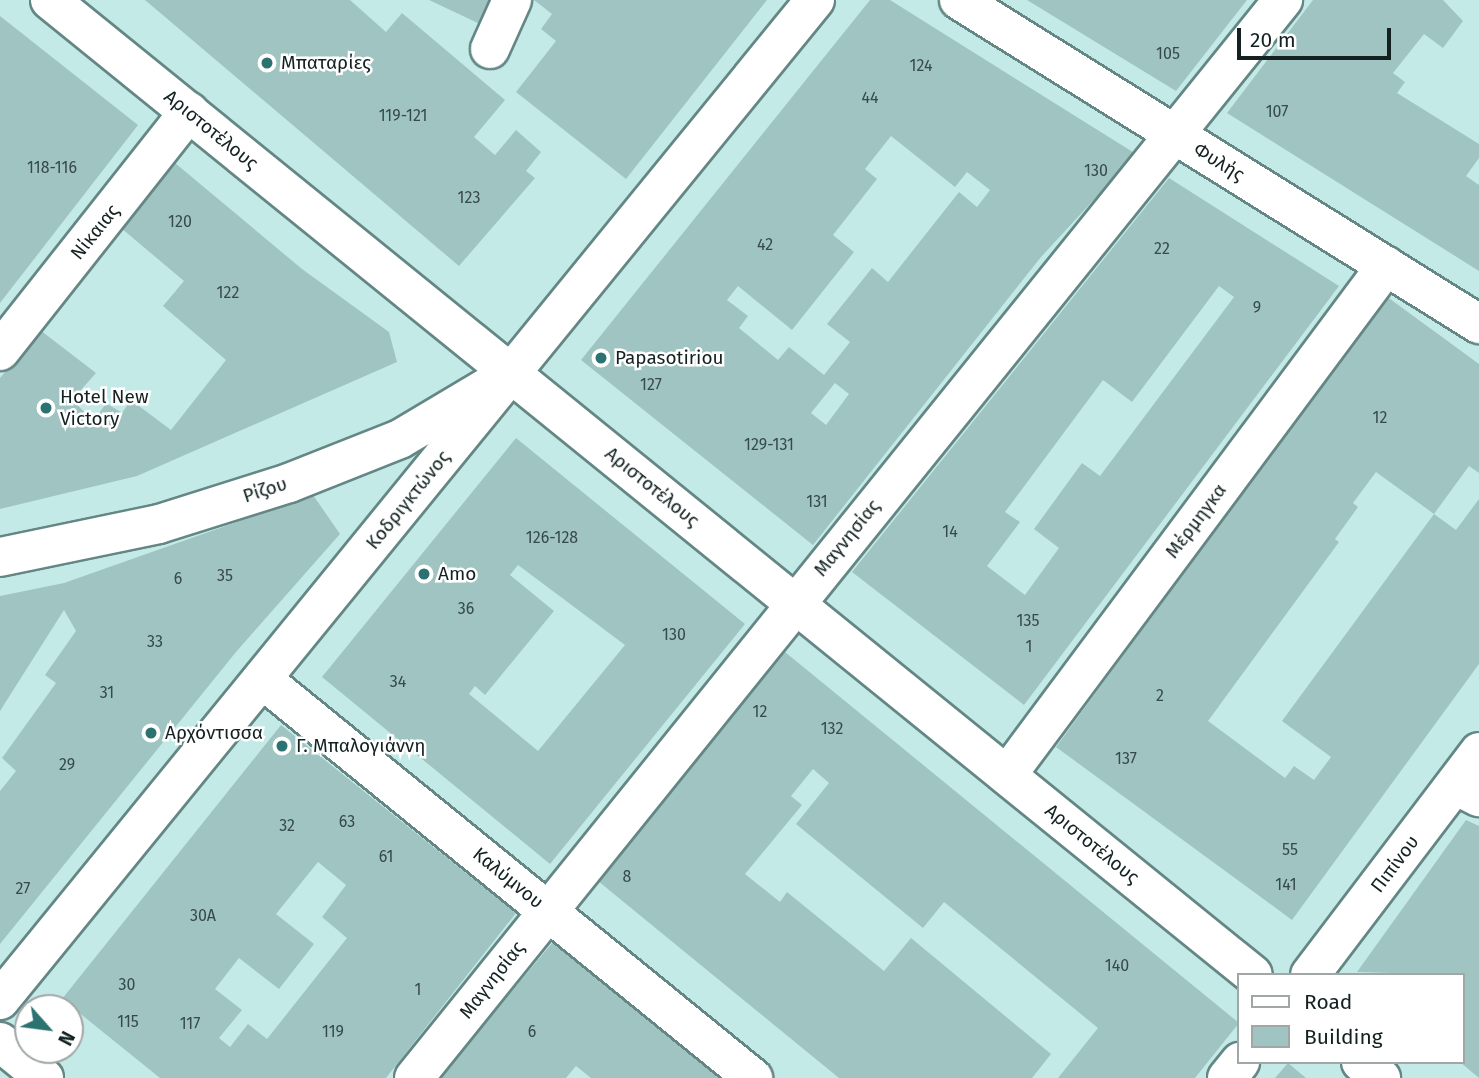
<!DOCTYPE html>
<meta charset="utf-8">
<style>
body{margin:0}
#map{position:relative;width:1479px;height:1078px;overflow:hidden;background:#c4eae7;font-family:"Fira Sans",sans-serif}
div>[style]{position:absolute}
.building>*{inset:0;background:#a0c4c2}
.roads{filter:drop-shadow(2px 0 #648785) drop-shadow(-2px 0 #648785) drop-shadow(0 2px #648785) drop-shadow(0 -2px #648785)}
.street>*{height:38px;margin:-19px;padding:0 19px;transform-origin:19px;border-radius:19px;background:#fff}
.secondary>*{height:38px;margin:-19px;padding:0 19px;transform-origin:19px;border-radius:19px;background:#fff}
.dots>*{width:19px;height:19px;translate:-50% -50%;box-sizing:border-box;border:4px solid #fff;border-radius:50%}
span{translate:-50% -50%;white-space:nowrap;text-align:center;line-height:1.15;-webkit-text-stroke:5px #fff;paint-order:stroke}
.number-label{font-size:16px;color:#364a49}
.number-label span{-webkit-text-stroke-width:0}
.poi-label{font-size:19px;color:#132221}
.left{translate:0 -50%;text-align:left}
.street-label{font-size:19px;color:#132221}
.legend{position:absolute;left:1237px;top:973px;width:228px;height:91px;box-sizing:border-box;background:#fff;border:2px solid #a1a7a6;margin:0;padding:9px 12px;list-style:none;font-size:21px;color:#132221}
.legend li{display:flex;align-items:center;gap:14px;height:35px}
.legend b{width:35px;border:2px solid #a1a7a6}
.north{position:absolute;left:14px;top:994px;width:70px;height:70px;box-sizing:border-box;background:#fff;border:2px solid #a1a7a6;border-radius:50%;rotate:118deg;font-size:19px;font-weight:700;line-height:28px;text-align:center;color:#132221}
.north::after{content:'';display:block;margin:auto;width:24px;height:32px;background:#2a7370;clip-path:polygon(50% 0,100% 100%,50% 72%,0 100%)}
.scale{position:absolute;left:1237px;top:28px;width:154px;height:32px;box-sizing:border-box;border:4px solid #132221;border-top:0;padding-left:9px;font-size:21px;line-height:24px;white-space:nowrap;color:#132221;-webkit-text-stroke:5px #fff;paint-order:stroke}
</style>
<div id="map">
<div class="building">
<div style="clip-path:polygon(145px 0,350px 0,386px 32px,402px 13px,505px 100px,474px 137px,495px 155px,516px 130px,541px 152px,526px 171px,535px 178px,459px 266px)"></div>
<div style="clip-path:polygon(429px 0,493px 0,482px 25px)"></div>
<div style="clip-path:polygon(534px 0,767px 0,626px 179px,516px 92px,556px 41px,541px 29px,552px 14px)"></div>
<div style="clip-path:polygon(evenodd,870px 0,890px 0,1136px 154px,1041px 257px,813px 545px,581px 360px,870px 0,891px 136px,955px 187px,967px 172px,990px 190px,977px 207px,959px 192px,888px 282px,872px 268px,827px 324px,850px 342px,824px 375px,789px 347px,778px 360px,739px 328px,748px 316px,727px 300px,738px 286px,792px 330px,854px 252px,833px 235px,877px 179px,865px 169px,891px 136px,870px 0,835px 383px,849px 394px,826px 425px,811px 413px,835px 383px)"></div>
<div style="clip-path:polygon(1027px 0,1247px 0,1176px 91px)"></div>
<div style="clip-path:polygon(1313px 0,1443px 0,1463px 21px,1443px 48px,1424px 34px,1393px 73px,1405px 82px,1397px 93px,1479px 144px,1479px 158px,1466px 176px,1479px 185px,1479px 271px,1227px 113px)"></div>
<div style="clip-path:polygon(0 16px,138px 125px,0 303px)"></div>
<div style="clip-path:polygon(175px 163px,302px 269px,389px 332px,397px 362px,137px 476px,0 509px,0 378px,40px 330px,96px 373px,72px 400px,94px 421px,106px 403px,122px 413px,131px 400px,171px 430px,226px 360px,163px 306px,184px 281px,121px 228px)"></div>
<div style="clip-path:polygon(evenodd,1169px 178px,1339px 286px,1024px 705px,852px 572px,1169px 178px,1219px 286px,1234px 297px,1100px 476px,1082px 463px,1034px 529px,1059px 548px,1025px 595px,987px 566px,1020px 522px,1005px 512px,1103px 380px,1132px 402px,1219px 286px)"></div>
<div style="clip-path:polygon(1386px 296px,1479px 364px,1479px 473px,1469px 466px,1434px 514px,1376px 472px,1353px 503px,1358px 507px,1335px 539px,1339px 542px,1208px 721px,1285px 778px,1294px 766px,1314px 780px,1331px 757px,1282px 721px,1434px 514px,1456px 530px,1479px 499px,1479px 664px,1292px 920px,1056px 747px)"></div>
<div style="clip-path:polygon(evenodd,516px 438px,745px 624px,550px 864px,322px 677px,516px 438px,518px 565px,625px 645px,538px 751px,469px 694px,475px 686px,485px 695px,554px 611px,510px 575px,518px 565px)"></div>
<div style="clip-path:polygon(313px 495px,340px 534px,236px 652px,0 944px,0 791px,16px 771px,2px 758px,56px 683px,45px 675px,76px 631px,64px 610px,0 711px,0 596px,64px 583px)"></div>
<div style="clip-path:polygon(785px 652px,1239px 1023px,1195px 1078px,1058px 1078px,1098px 1028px,944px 902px,923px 928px,796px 824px,829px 783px,813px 769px,791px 796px,802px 805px,745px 874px,780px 902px,787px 892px,884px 971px,911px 938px,1051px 1054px,1032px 1078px,839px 1078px,598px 881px)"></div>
<div style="clip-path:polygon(evenodd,281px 725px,516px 913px,386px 1078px,160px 1078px,62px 999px,281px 725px,318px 862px,346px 885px,322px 917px,347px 938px,267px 1039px,248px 1024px,230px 1047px,219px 1038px,242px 1010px,215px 989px,239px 958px,279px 989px,314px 944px,276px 914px,318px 862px)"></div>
<div style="clip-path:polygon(1466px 820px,1479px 826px,1479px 1078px,1460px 1062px,1463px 975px,1357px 972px)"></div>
<div style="clip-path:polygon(553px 942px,732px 1078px,591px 1078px,576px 1066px,566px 1078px,439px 1078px)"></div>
<div style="clip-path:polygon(1288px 1063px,1306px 1078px,1275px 1078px)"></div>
</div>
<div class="roads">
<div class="street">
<div style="left:959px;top:0;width:613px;rotate:31.93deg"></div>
<div style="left:490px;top:49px;width:54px;rotate:-65.8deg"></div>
<div style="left:0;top:351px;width:305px;rotate:-51.7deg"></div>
<div style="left:0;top:557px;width:162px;rotate:-11.7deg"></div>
<div style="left:159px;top:524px;width:136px;rotate:-17.5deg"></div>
<div style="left:289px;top:483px;width:119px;rotate:-21.6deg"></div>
<div style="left:400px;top:439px;width:126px;rotate:-30.7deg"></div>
<div style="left:262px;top:679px;width:633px;rotate:39.1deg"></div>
<div style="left:1007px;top:775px;width:635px;rotate:-53.33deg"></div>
<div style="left:1455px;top:785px;width:27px;rotate:27deg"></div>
<div style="left:414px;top:1078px;width:1385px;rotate:-51.13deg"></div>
</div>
<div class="secondary">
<div style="left:50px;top:0;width:1548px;rotate:39.02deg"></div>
<div style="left:1310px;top:975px;width:280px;rotate:-52.8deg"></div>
<div style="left:0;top:1000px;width:1290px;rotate:-50.82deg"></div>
<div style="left:0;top:1042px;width:57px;rotate:39.3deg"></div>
<div style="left:1361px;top:1062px;width:26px;rotate:39deg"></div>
<div style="left:1227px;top:1078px;width:21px;rotate:-51deg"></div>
</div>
</div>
<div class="dots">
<div style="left:267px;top:63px;background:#2a7370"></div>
<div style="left:601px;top:358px;background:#2a7370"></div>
<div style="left:46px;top:408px;background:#2a7370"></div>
<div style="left:424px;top:574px;background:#2a7370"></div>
<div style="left:151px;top:733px;background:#2a7370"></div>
<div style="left:282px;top:746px;background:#2a7370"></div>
</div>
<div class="number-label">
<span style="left:1168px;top:54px">105</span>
<span style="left:921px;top:66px">124</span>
<span style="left:870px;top:98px">44</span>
<span style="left:1277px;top:112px">107</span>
<span style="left:403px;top:116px">119-121</span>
<span style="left:52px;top:168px">118-116</span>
<span style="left:1096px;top:171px">130</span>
<span style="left:469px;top:198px">123</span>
<span style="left:180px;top:222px">120</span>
<span style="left:765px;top:245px">42</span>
<span style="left:1162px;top:249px">22</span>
<span style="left:228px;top:293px">122</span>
<span style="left:1257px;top:308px">9</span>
<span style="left:651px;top:385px">127</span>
<span style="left:1380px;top:418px">12</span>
<span style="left:769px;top:445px">129-131</span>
<span style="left:817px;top:502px">131</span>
<span style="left:950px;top:532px">14</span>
<span style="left:552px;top:538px">126-128</span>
<span style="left:225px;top:576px">35</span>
<span style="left:178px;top:579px">6</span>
<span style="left:466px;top:609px">36</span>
<span style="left:1028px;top:621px">135</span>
<span style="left:674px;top:635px">130</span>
<span style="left:155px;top:642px">33</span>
<span style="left:1029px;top:647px">1</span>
<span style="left:398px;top:682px">34</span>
<span style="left:107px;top:693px">31</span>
<span style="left:1160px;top:696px">2</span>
<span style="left:760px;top:712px">12</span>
<span style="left:832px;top:729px">132</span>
<span style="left:1126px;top:759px">137</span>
<span style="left:67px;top:765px">29</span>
<span style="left:347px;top:822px">63</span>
<span style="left:287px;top:826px">32</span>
<span style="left:1290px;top:850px">55</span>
<span style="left:386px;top:857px">61</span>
<span style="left:627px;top:877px">8</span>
<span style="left:1286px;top:885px">141</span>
<span style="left:23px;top:889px">27</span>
<span style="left:203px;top:916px">30Α</span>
<span style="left:1117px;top:966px">140</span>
<span style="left:127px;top:985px">30</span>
<span style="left:418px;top:990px">1</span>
<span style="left:128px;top:1022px">115</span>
<span style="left:190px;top:1024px">117</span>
<span style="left:333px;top:1032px">119</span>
<span style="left:532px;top:1032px">6</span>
</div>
<div class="poi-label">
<span class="left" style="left:281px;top:63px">Μπαταρίες</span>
<span class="left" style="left:615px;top:358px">Papasotiriou</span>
<span class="left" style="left:60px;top:408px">Hotel New<br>Victory</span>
<span class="left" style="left:438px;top:574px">Amo</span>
<span class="left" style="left:165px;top:733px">Αρχόντισσα</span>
<span class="left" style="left:296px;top:746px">Γ. Μπαλογιάννη</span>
</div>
<div class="street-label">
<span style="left:211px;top:130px;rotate:39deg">Αριστοτέλους</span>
<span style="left:1219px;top:162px;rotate:32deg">Φυλής</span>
<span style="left:95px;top:232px;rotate:-51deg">Νίκαιας</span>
<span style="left:652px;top:487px;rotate:39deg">Αριστοτέλους</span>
<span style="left:265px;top:490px;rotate:-18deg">Ρίζου</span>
<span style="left:408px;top:500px;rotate:-51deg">Κοδριγκτώνος</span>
<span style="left:1196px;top:521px;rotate:-53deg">Μέρμηγκα</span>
<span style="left:847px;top:538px;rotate:-51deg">Μαγνησίας</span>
<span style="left:1092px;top:844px;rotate:39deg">Αριστοτέλους</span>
<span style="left:1395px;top:864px;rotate:-53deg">Πιπίνου</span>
<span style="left:508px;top:878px;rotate:39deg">Καλύμνου</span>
<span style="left:492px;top:980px;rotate:-52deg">Μαγνησίας</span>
</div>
<ul class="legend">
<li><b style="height:9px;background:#fff"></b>Road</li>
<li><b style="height:19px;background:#a0c4c2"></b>Building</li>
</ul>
<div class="north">N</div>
<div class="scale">20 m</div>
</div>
